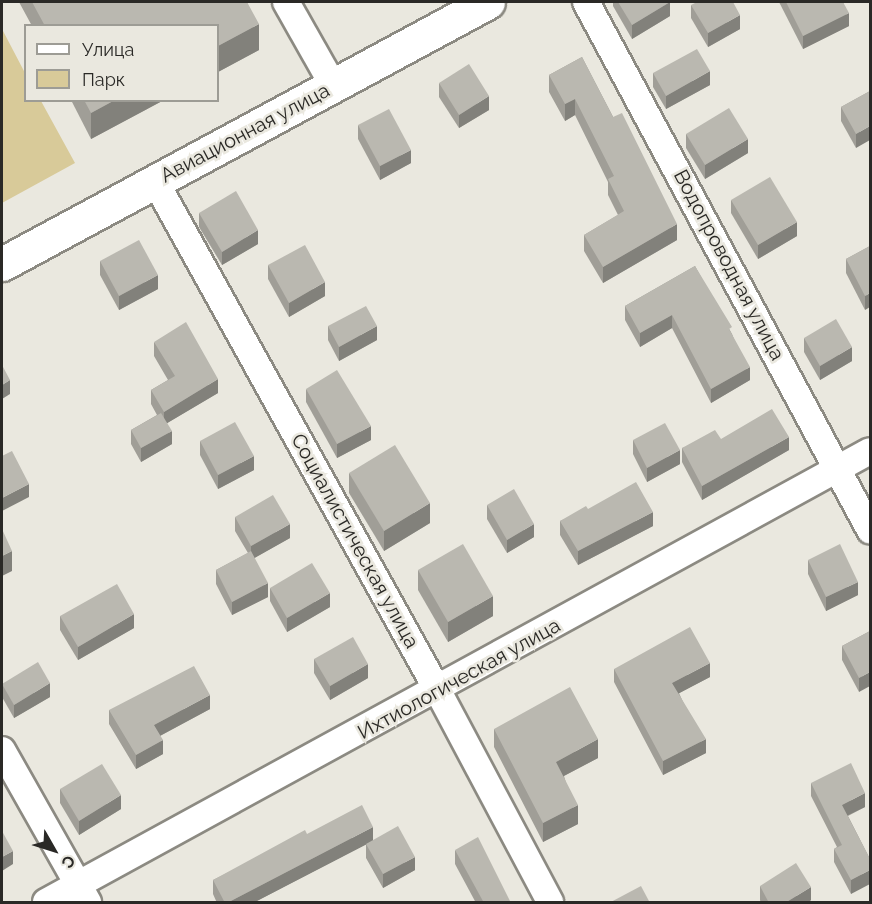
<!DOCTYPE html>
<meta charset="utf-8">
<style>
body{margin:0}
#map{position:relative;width:872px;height:904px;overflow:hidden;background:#eae8df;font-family:Raleway,sans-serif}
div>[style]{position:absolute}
.green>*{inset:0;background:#d8ca99}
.roads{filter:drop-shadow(2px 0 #8c8a82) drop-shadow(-2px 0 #8c8a82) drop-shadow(0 2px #8c8a82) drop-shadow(0 -2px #8c8a82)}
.street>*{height:26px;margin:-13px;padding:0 13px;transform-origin:13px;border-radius:13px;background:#fff}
.secondary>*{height:33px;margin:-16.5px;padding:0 16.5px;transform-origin:16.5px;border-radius:16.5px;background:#fff}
.wall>*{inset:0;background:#a09e97}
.shaded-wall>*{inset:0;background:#82817b}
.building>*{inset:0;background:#bab8b0}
span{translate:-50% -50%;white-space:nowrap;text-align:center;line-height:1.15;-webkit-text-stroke:5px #eae8df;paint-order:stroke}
.street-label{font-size:20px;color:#2a2926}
.frame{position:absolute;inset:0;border:3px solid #2a2926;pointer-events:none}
.legend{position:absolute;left:24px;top:24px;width:195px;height:78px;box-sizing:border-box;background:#eae8df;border:2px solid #9d9c95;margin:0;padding:8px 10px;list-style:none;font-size:18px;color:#2a2926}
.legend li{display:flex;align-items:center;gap:12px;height:30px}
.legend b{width:30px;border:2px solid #9d9c95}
.north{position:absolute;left:24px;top:820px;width:60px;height:60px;-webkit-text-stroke:4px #eae8df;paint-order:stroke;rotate:129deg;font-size:16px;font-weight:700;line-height:24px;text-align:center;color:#2a2926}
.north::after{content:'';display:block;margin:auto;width:21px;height:27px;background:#2a2926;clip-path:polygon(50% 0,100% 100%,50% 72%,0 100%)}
</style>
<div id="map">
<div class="green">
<div style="clip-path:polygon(2px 29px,25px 73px,26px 100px,41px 101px,75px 163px,2px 203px)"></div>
</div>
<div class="roads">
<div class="street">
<div style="left:286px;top:2px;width:95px;rotate:60.5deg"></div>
<div style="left:586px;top:2px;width:600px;rotate:61.73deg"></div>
<div style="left:155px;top:181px;width:583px;rotate:60.97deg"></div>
<div style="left:438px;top:691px;width:239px;rotate:62deg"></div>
<div style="left:2px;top:750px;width:175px;rotate:60.5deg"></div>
<div style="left:46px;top:902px;width:939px;rotate:-28.69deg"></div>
</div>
<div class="secondary">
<div style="left:2px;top:264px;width:552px;rotate:-28.33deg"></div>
</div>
</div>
<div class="wall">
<div style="clip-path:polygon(19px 2px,247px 2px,259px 50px,218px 72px,218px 26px,32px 26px)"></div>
<div style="clip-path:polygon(613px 2px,670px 2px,670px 16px,632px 39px,613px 6px)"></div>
<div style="clip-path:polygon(779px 2px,843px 2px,849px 26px,803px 49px)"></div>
<div style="clip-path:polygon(691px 5px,740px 29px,708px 47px,691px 18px)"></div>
<div style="clip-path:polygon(582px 57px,677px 240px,603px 283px,584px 251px,584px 235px,618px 215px,608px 195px,608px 182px,575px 115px,565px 121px,549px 92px,549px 75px)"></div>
<div style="clip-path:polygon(653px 73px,710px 85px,666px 109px,653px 87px)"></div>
<div style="clip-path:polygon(439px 83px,489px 110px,459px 128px,439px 97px)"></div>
<div style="clip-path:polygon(870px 91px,856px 148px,841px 121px,841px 107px)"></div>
<div style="clip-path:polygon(71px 100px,164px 100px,91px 139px)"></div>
<div style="clip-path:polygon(358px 125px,411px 163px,380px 180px,358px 139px)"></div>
<div style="clip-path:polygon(686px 134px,748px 153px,705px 179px,686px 148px)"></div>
<div style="clip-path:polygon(731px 200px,797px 236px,758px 259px,731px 213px)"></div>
<div style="clip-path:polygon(199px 213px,258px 244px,222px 265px,199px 227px)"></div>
<div style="clip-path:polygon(870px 246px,865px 310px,846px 273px,846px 259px)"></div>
<div style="clip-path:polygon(100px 261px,158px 289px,119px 310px,100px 275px)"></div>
<div style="clip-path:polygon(268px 265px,325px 296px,289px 317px,268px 279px)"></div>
<div style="clip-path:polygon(695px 266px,732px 334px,750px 380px,711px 403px,672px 328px,640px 347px,625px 320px,625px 306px)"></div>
<div style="clip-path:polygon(328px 326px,377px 340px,339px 361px,328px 340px)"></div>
<div style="clip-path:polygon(804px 338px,852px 361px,820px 380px,804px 352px)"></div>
<div style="clip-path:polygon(154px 342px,218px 393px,167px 423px,172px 444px,141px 462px,131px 444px,131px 430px,157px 415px,151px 404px,151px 390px,168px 380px,154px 356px)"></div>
<div style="clip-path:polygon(306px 389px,371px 440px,337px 458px,306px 402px)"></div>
<div style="clip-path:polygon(721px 439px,789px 450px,702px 500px,682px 462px,682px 448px)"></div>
<div style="clip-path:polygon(633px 440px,680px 464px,647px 482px,633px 454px)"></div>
<div style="clip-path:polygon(200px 441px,254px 470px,218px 489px,200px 455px)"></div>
<div style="clip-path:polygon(349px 473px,430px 523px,384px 551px,349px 493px)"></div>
<div style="clip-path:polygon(487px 505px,534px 537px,507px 553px,487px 519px)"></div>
<div style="clip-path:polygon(588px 509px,653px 526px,578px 565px,560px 535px,560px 521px)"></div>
<div style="clip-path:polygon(235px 517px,290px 538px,254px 558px,268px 597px,232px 615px,216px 584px,216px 570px,248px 553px,235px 531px)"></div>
<div style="clip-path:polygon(808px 560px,858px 595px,826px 611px,808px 574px)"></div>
<div style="clip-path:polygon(418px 570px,493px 616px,448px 642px,418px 590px)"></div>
<div style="clip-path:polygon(270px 588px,330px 607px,287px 632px,270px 601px)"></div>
<div style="clip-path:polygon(60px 616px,134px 628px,78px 660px,60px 630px)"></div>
<div style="clip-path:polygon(870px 631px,859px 692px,842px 660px,842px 646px)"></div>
<div style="clip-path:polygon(314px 659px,368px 678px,330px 700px,314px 673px)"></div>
<div style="clip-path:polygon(614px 669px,710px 677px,679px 693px,706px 753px,663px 775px,614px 682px)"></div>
<div style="clip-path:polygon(2px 684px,50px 697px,14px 718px,2px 697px)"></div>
<div style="clip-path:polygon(210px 709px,160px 736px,163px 754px,136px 769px,109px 724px,109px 710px)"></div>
<div style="clip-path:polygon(494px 729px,598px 758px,564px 776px,578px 824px,543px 842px,494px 747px)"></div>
<div style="clip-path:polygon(811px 783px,865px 807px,848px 816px,870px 859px,851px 894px,834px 862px,834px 849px,837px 847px,811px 796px)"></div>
<div style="clip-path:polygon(60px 789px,121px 809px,79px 835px,60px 803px)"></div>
<div style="clip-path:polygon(307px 834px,373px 840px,415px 870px,383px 888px,366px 858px,366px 844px,253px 903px,217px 903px,213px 894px,213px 880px)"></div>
<div style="clip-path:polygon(455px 850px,511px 903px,476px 903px,455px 864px)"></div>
<div style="clip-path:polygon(760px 886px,811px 900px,807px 903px,761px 903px,760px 900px)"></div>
</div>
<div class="shaded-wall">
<div style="clip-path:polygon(670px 2px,670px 16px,632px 39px,632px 25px)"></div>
<div style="clip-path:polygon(849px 13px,849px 26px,803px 49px,803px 36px)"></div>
<div style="clip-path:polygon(740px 15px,740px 29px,708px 47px,708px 33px)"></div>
<div style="clip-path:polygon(259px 24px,259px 50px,218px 72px,218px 46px)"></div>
<div style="clip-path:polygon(710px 71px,710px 85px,666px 109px,666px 96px)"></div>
<div style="clip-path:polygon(489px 96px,489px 110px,459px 128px,459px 115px)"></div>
<div style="clip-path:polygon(575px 99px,575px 115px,565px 121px,565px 104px)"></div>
<div style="clip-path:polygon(115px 100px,164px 100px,91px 139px,91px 113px)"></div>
<div style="clip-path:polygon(870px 126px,870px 140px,856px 148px,856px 134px)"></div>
<div style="clip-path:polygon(748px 139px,748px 153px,705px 179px,705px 165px)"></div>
<div style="clip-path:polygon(411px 150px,411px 163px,380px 180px,380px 166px)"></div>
<div style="clip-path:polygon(797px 222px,797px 236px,758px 259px,758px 245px)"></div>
<div style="clip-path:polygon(677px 224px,677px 240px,603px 283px,603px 267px)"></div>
<div style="clip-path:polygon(258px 230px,258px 244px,222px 265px,222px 252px)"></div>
<div style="clip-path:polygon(158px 275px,158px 289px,119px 310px,119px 296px)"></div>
<div style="clip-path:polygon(325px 282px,325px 296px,289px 317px,289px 303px)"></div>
<div style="clip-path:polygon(870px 293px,870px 307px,865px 310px,865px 296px)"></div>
<div style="clip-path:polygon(672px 315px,672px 328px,640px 347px,640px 333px)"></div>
<div style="clip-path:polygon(377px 326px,377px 340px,339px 361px,339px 347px)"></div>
<div style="clip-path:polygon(852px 347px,852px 361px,820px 380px,820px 366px)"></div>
<div style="clip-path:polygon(750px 367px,750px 380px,711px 403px,711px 389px)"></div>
<div style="clip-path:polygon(218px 379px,218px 393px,164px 425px,164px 412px)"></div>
<div style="clip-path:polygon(10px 380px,10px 394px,2px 399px,2px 385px)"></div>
<div style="clip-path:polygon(371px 426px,371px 440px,337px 458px,337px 444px)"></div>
<div style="clip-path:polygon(172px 431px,172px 444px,141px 462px,141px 448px)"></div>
<div style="clip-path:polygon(789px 437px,789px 450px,702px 500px,702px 486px)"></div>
<div style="clip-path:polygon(680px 450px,680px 464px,647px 482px,647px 468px)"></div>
<div style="clip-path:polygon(254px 456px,254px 470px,218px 489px,218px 475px)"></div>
<div style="clip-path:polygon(29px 484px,29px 497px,2px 511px,2px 498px)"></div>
<div style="clip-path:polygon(430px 503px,430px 523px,384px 551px,384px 531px)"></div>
<div style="clip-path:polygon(653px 512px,653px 526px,578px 565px,578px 551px)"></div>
<div style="clip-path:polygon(290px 524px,290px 538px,251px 560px,251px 546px)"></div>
<div style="clip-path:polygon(534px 524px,534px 537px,507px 553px,507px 540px)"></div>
<div style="clip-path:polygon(12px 551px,12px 571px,2px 576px,2px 556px)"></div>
<div style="clip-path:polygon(858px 582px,858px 595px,826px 611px,826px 597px)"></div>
<div style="clip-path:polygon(268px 583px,268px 597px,232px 615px,232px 602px)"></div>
<div style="clip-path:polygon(330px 593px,330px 607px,287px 632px,287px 618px)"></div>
<div style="clip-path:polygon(493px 596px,493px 616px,448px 642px,448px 622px)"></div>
<div style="clip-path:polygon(134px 614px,134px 628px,78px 660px,78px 647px)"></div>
<div style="clip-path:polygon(710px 663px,710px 677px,672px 697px,672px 683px)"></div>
<div style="clip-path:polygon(368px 664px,368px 678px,330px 700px,330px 686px)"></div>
<div style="clip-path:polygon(870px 672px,870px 686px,859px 692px,859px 678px)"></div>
<div style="clip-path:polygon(50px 683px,50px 697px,14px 718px,14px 705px)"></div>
<div style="clip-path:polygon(210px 695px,210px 709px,154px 739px,154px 725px)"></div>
<div style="clip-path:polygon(598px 739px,598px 758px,556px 780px,556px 762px)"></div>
<div style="clip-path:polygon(706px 739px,706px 753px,663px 775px,663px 761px)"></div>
<div style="clip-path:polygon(163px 740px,163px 754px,136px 769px,136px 755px)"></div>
<div style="clip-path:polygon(865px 793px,865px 807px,842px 818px,842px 805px)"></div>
<div style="clip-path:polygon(121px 795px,121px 809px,79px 835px,79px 821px)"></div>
<div style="clip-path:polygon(578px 805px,578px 824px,543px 842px,543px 823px)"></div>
<div style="clip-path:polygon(373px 827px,373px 841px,253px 903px,227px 903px)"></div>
<div style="clip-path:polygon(13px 851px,13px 864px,2px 871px,2px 857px)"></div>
<div style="clip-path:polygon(415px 857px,415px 870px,383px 888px,383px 874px)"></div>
<div style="clip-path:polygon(870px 870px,870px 884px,851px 894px,851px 880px)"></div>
<div style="clip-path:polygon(811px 887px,811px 900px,807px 903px,785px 903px)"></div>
</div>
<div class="building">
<div style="clip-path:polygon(32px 2px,247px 2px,259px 24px,218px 46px,218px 26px,45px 26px)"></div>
<div style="clip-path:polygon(618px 2px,670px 2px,632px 25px)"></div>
<div style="clip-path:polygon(697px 2px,733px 2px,740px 15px,708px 33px,691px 5px)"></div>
<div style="clip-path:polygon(786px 2px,843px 2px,849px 13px,803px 36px)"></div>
<div style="clip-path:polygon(697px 49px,710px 71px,666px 96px,653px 73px)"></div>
<div style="clip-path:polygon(582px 57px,613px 117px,622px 113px,677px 224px,603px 267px,584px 235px,624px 211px,608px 179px,614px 176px,575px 99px,565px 104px,549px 75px)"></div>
<div style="clip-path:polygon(469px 64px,489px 96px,459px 115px,439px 83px)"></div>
<div style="clip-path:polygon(870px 91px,870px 126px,856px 134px,841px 107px)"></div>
<div style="clip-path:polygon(84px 100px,115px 100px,91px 113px)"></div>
<div style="clip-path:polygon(729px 108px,748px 139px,705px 165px,686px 134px)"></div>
<div style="clip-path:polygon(389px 109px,411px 150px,380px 166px,358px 125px)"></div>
<div style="clip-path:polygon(770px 177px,797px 222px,758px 245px,731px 200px)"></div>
<div style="clip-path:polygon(236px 191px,258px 230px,222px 252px,199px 213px)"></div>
<div style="clip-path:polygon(139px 240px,158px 275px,119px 296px,100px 261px)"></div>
<div style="clip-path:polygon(305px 245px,325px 282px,289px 303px,268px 265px)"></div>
<div style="clip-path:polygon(870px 246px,870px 293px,865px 296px,846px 259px)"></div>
<div style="clip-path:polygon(695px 266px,732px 327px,729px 329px,750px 367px,711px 389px,672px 315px,640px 333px,625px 306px)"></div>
<div style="clip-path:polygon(366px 306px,377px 326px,339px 347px,328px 326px)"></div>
<div style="clip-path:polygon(836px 319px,852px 347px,820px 366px,804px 338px)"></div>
<div style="clip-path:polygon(186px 322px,218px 379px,164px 412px,151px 390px,175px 376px,154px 342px)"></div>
<div style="clip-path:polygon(2px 365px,10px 380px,2px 385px)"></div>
<div style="clip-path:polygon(337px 370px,371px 426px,337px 444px,306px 389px)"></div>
<div style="clip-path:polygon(772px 409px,789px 437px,702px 486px,682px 448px,715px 430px,721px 439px)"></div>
<div style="clip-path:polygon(161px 413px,172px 431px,141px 448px,131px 430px)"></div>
<div style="clip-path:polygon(235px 422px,254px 456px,218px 475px,200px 441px)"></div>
<div style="clip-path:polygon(665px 423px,680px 450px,647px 468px,633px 440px)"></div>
<div style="clip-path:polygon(395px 445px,430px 503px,384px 531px,349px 473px)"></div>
<div style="clip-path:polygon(12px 451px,29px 484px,2px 498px,2px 456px)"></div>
<div style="clip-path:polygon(636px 482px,653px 512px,578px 551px,560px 521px,586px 506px,588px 509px)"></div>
<div style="clip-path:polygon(514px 489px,534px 524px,507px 540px,487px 505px)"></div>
<div style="clip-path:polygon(273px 495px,290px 524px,251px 546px,235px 517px)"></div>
<div style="clip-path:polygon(2px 529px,12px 551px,2px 556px)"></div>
<div style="clip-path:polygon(463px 544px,493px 596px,448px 622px,418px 570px)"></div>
<div style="clip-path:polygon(840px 544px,858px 582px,826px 597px,808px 560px)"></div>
<div style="clip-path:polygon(251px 551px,268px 583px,232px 602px,216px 570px)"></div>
<div style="clip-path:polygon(312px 563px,330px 593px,287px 618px,270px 588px)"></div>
<div style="clip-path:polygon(117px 584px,134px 614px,78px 647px,60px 616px)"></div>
<div style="clip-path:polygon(690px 627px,710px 663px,672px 683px,706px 739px,663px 761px,614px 669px)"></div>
<div style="clip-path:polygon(870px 631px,870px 672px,859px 678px,842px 646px)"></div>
<div style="clip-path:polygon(353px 637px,368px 664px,330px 686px,314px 659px)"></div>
<div style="clip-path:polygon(38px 662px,50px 683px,14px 705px,2px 684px)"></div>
<div style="clip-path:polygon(194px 666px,210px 695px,154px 725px,163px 740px,136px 755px,109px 710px)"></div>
<div style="clip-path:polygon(570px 687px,598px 739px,556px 762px,578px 805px,543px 823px,494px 729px)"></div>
<div style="clip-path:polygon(851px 763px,865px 793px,842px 805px,870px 859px,870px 870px,851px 880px,834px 849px,842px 845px,811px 783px)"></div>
<div style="clip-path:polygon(102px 764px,121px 795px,79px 821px,60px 789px)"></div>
<div style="clip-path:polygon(362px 805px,373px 827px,227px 903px,225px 903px,213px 880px,305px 830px,307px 834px)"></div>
<div style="clip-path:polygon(398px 826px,415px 857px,383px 874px,366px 844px)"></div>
<div style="clip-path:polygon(2px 831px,13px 851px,2px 857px)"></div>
<div style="clip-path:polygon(478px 837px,511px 903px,484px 903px,455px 850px)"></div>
<div style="clip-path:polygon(796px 863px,811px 887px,785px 903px,769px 903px,760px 886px)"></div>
<div style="clip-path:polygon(641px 886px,650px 903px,609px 903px)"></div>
</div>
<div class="street-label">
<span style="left:245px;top:133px;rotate:-28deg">Авиационная улица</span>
<span style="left:729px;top:265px;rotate:62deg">Водопроводная улица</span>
<span style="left:355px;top:541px;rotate:61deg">Социалистическая улица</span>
<span style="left:459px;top:679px;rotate:-29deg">Ихтиологическая улица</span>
</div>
<div class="frame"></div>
<ul class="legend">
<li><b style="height:8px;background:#fff"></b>Улица</li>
<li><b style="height:16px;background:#d8ca99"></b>Парк</li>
</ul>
<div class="north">С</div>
</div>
